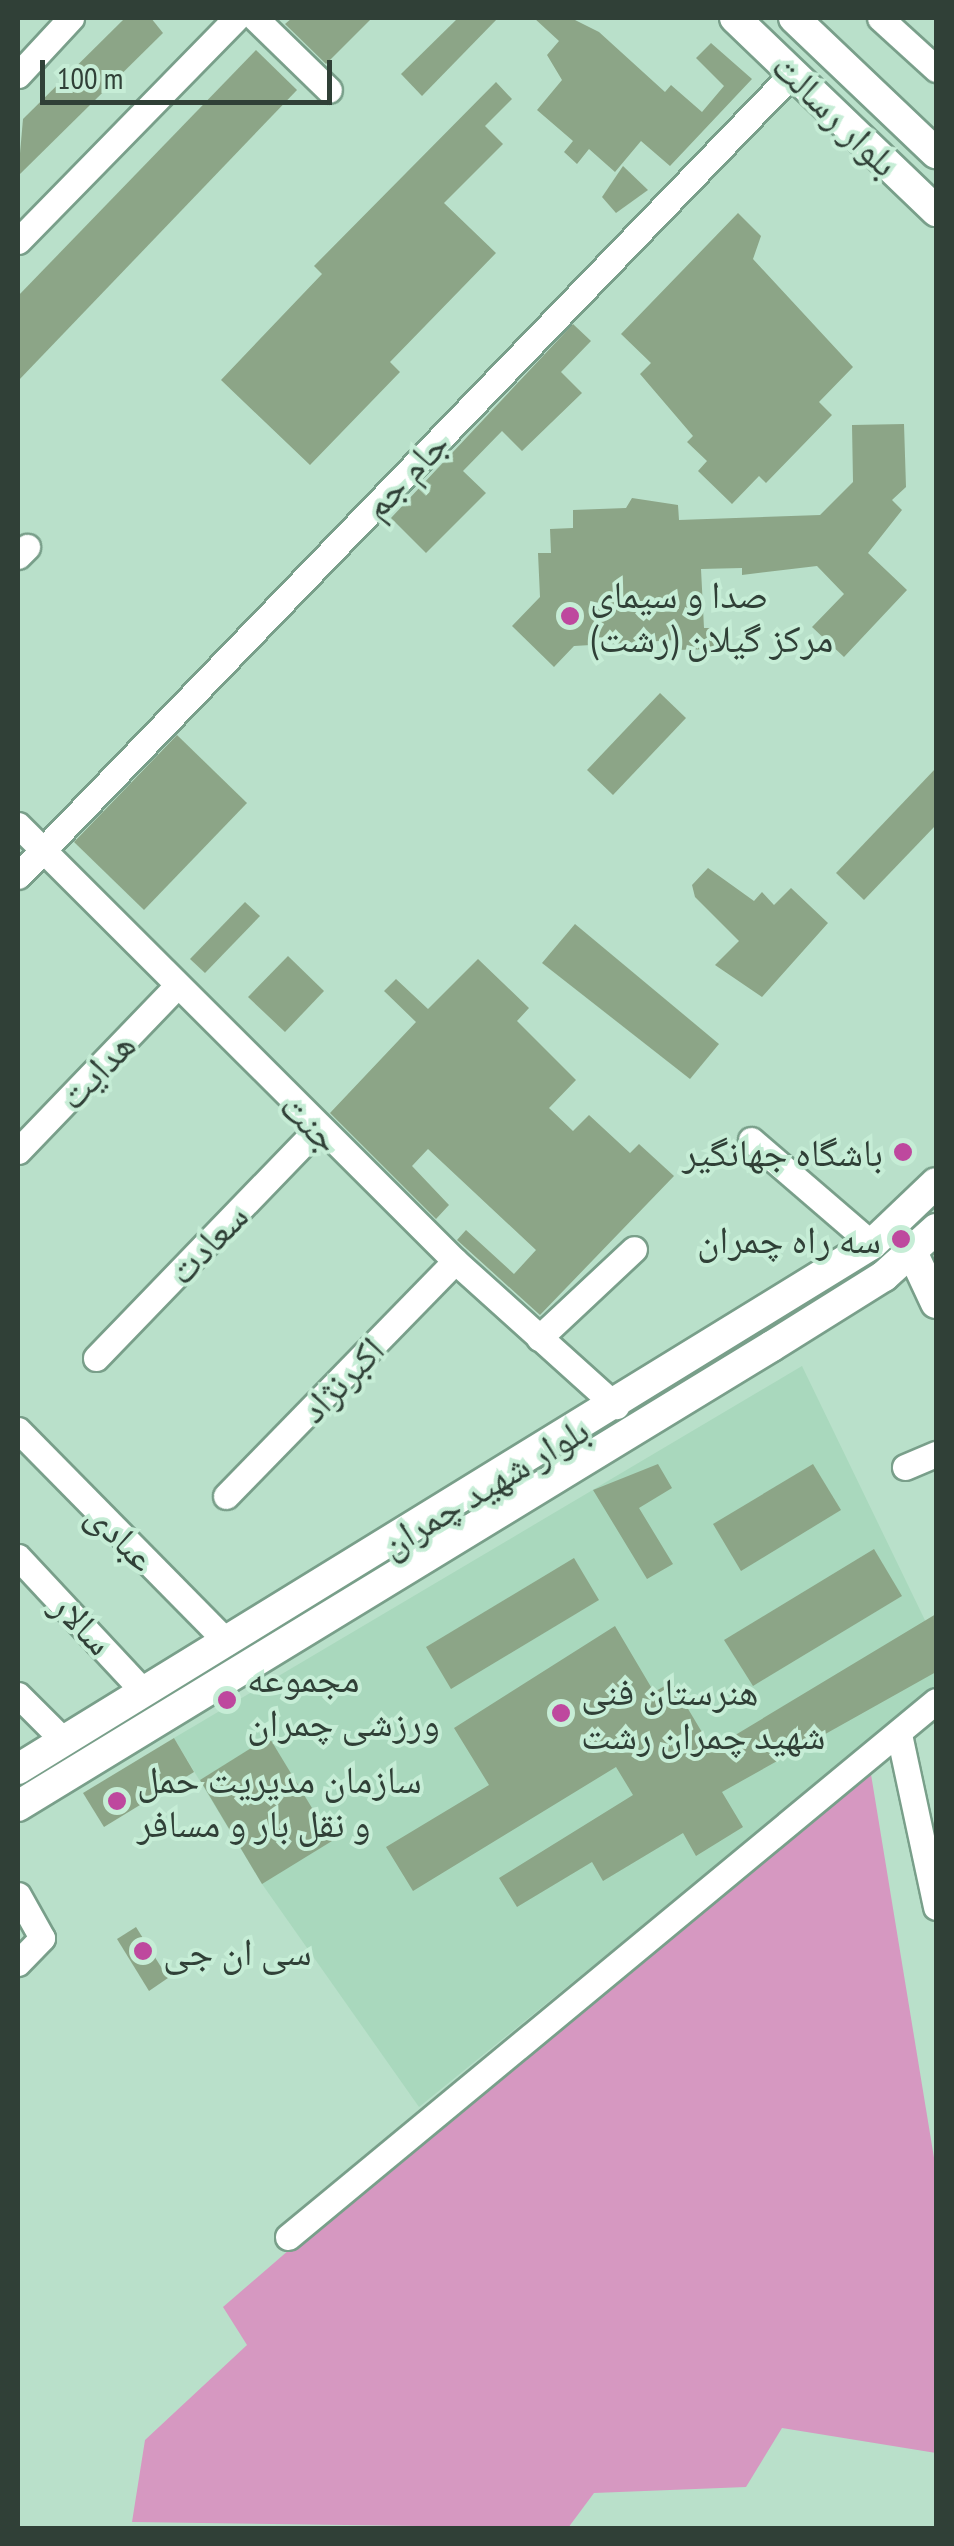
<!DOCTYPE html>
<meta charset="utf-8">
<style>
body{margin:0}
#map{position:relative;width:954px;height:2546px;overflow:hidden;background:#b9e0ca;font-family:"PT Sans Narrow","Noto Naskh Arabic",sans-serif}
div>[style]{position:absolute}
.built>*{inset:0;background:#a9d8bd}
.green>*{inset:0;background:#d698c1}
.building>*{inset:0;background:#8ca587}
.roads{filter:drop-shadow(2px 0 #799f8a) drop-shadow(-2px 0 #799f8a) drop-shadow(0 2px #799f8a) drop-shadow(0 -2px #799f8a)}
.minor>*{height:25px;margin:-12.5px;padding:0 12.5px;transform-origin:12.5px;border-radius:12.5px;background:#fff}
.major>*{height:30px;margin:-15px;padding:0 15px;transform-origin:15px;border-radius:15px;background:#fff}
.dots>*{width:28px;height:28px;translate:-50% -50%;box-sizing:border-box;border:5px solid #c6edd6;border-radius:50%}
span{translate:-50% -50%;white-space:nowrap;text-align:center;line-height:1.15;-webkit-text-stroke:8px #c6edd6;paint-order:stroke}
.street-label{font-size:38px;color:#304037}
.poi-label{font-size:38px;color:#304037}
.left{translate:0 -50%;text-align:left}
.right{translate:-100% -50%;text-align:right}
.frame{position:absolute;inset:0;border:20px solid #304037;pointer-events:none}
.scale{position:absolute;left:40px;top:60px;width:292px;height:45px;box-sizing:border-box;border:5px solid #304037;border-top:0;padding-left:12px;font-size:30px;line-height:35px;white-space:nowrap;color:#304037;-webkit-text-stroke:8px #c6edd6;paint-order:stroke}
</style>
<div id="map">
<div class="built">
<div style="clip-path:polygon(802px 1366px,936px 1643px,936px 1687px,419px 2107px,262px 1884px,174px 1738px)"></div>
</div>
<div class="green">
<div style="clip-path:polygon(867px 1750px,936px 2170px,936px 2453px,782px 2428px,746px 2487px,594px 2493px,568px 2528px,132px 2522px,145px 2440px,247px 2345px,223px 2307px)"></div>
</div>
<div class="building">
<div style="clip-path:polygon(125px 18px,151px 18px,163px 33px,18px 176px,23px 119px)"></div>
<div style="clip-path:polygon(292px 18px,372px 18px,326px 64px,285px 24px)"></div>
<div style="clip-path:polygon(458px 18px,498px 18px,422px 96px,401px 74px)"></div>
<div style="clip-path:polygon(534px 18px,571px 18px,599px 32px,665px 92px,671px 85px,702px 112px,724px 86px,696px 58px,711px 43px,752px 79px,670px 166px,641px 141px,615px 172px,589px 149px,577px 164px,564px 152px,573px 141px,537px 110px,562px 80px,547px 55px,559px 41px)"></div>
<div style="clip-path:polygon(256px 50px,297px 90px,18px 381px,18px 296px)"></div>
<div style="clip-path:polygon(496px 82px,512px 99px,485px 126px,503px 144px,444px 203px,496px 253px,390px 362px,400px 372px,310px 465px,221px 380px,322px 274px,314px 266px)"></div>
<div style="clip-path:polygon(623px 166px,648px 190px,616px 213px,602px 197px)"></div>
<div style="clip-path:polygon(738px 213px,761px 236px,753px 259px,853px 367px,819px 402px,832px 415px,766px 483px,759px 476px,732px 504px,698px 471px,707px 461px,687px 442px,693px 436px,640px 374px,651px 363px,621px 334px)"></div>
<div style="clip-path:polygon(573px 324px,591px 341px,561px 372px,582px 393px,522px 451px,502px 431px,463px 471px,486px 493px,426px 553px,391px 518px)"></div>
<div style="clip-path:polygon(904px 424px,906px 487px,892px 500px,902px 510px,868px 553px,907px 590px,844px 657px,812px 627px,844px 594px,817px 566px,742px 575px,742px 568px,701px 569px,704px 628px,713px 628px,714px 649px,676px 650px,676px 640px,574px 646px,554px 667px,512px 626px,540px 597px,538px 553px,551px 553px,550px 529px,573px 528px,573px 510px,626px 508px,632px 498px,678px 505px,679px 520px,820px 515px,853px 482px,852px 425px)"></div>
<div style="clip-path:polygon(660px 693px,686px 718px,613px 795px,587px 770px)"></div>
<div style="clip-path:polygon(177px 735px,247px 803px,144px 910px,74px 842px)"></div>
<div style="clip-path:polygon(936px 768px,936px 825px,864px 900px,836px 873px)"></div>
<div style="clip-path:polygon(708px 868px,754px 901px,762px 892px,774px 905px,791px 888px,828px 923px,762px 997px,715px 965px,739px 941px,695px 897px,692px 885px)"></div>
<div style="clip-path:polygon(245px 902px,260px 916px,205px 973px,190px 959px)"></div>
<div style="clip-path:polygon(575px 924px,719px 1044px,690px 1079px,542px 963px)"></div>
<div style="clip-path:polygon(288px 956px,324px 991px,285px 1032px,248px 997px)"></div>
<div style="clip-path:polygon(478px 959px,529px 1008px,517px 1021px,576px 1080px,549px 1108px,573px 1131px,589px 1115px,630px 1153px,639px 1144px,674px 1176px,540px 1315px,457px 1240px,466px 1230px,514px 1274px,536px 1250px,428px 1149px,412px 1166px,449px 1205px,436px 1219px,330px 1113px,416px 1022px,384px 991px,396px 979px,428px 1009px)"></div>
<div style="clip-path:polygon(658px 1464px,672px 1488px,639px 1508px,673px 1564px,647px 1579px,593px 1490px)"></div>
<div style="clip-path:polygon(813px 1464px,841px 1510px,741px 1571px,713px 1524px)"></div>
<div style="clip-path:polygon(874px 1549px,902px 1596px,753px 1686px,724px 1640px)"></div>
<div style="clip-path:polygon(574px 1558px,599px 1600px,451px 1689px,426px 1647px)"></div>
<div style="clip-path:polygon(936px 1614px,936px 1672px,722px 1792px,743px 1827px,696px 1856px,683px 1833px,603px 1881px,592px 1862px,517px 1907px,499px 1878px,633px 1795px,616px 1767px,413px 1891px,386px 1847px,489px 1785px,454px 1728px,615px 1626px,654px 1692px,672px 1682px,712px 1749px)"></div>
<div style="clip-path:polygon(269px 1737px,332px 1841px,262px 1884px,200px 1780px)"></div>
<div style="clip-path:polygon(174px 1738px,194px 1772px,104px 1827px,83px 1793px)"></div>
<div style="clip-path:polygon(136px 1927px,168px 1978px,149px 1991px,117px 1939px)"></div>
</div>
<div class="roads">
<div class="minor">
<div style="left:255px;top:18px;width:103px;rotate:44.2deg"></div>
<div style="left:880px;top:18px;width:76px;rotate:42.3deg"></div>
<div style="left:18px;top:75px;width:78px;rotate:-47.1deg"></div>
<div style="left:18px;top:241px;width:312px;rotate:-45.6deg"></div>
<div style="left:18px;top:556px;width:13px;rotate:-45deg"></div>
<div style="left:18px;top:825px;width:617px;rotate:44.93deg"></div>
<div style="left:455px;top:1261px;width:217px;rotate:42deg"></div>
<div style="left:18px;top:876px;width:1116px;rotate:-46.02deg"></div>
<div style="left:751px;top:1140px;width:160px;rotate:40.7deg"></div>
<div style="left:18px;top:1151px;width:225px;rotate:-46.1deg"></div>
<div style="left:539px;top:1338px;width:130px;rotate:-43.1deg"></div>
<div style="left:96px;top:1358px;width:320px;rotate:-46deg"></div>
<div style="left:18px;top:1430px;width:298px;rotate:45.4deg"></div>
<div style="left:905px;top:1467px;width:34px;rotate:-23deg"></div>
<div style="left:226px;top:1496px;width:328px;rotate:-45.7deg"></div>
<div style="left:18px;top:1557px;width:185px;rotate:47deg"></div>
<div style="left:18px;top:1695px;width:65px;rotate:45deg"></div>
<div style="left:899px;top:1734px;width:177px;rotate:77.9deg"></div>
<div style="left:18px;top:1895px;width:49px;rotate:60.8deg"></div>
<div style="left:42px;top:1938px;width:35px;rotate:134deg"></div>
<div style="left:288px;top:2237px;width:841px;rotate:-39.6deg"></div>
</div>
<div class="major">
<div style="left:735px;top:18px;width:279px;rotate:43.8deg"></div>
<div style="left:794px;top:18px;width:196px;rotate:43.6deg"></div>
<div style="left:913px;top:1254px;width:54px;rotate:64.9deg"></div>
<div style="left:18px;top:1769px;width:1002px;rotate:-31.58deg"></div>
<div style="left:872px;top:1244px;width:88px;rotate:-43.6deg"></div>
<div style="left:18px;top:1806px;width:883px;rotate:-31.39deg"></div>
<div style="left:772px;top:1346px;width:132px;rotate:-32deg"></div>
<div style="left:884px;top:1276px;width:70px;rotate:-42.1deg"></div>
</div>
</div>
<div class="dots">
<div style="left:570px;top:616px;background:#be489e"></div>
<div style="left:903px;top:1152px;background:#be489e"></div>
<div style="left:901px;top:1239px;background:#be489e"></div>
<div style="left:227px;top:1700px;background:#be489e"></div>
<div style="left:561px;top:1713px;background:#be489e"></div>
<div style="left:117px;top:1801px;background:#be489e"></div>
<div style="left:143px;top:1951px;background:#be489e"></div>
</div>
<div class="street-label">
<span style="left:836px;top:114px;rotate:44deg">بلوار رسالت</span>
<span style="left:405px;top:474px;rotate:-46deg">جام جم</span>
<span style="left:96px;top:1070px;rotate:-46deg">هدایت</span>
<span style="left:311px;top:1122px;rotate:44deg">جنت</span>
<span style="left:207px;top:1243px;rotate:-46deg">سعادت</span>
<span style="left:341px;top:1379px;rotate:-46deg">اکبرنژاد</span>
<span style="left:484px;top:1486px;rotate:-31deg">بلوار شهید چمران</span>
<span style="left:122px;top:1536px;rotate:45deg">عبادی</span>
<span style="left:83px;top:1623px;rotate:46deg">سالار</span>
</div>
<div class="poi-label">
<span class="left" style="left:590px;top:616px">صدا و سیمای<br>مرکز گیلان (رشت)</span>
<span class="right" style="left:883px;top:1152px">باشگاه جهانگیر</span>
<span class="right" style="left:881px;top:1239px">سه راه چمران</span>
<span class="left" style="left:247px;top:1700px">مجموعه<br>ورزشی چمران</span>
<span class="left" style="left:581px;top:1713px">هنرستان فنی<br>شهید چمران رشت</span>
<span class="left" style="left:137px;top:1801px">سازمان مدیریت حمل<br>و نقل بار و مسافر</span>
<span class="left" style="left:163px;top:1951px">سی ان جی</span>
</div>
<div class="frame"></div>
<div class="scale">100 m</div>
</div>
